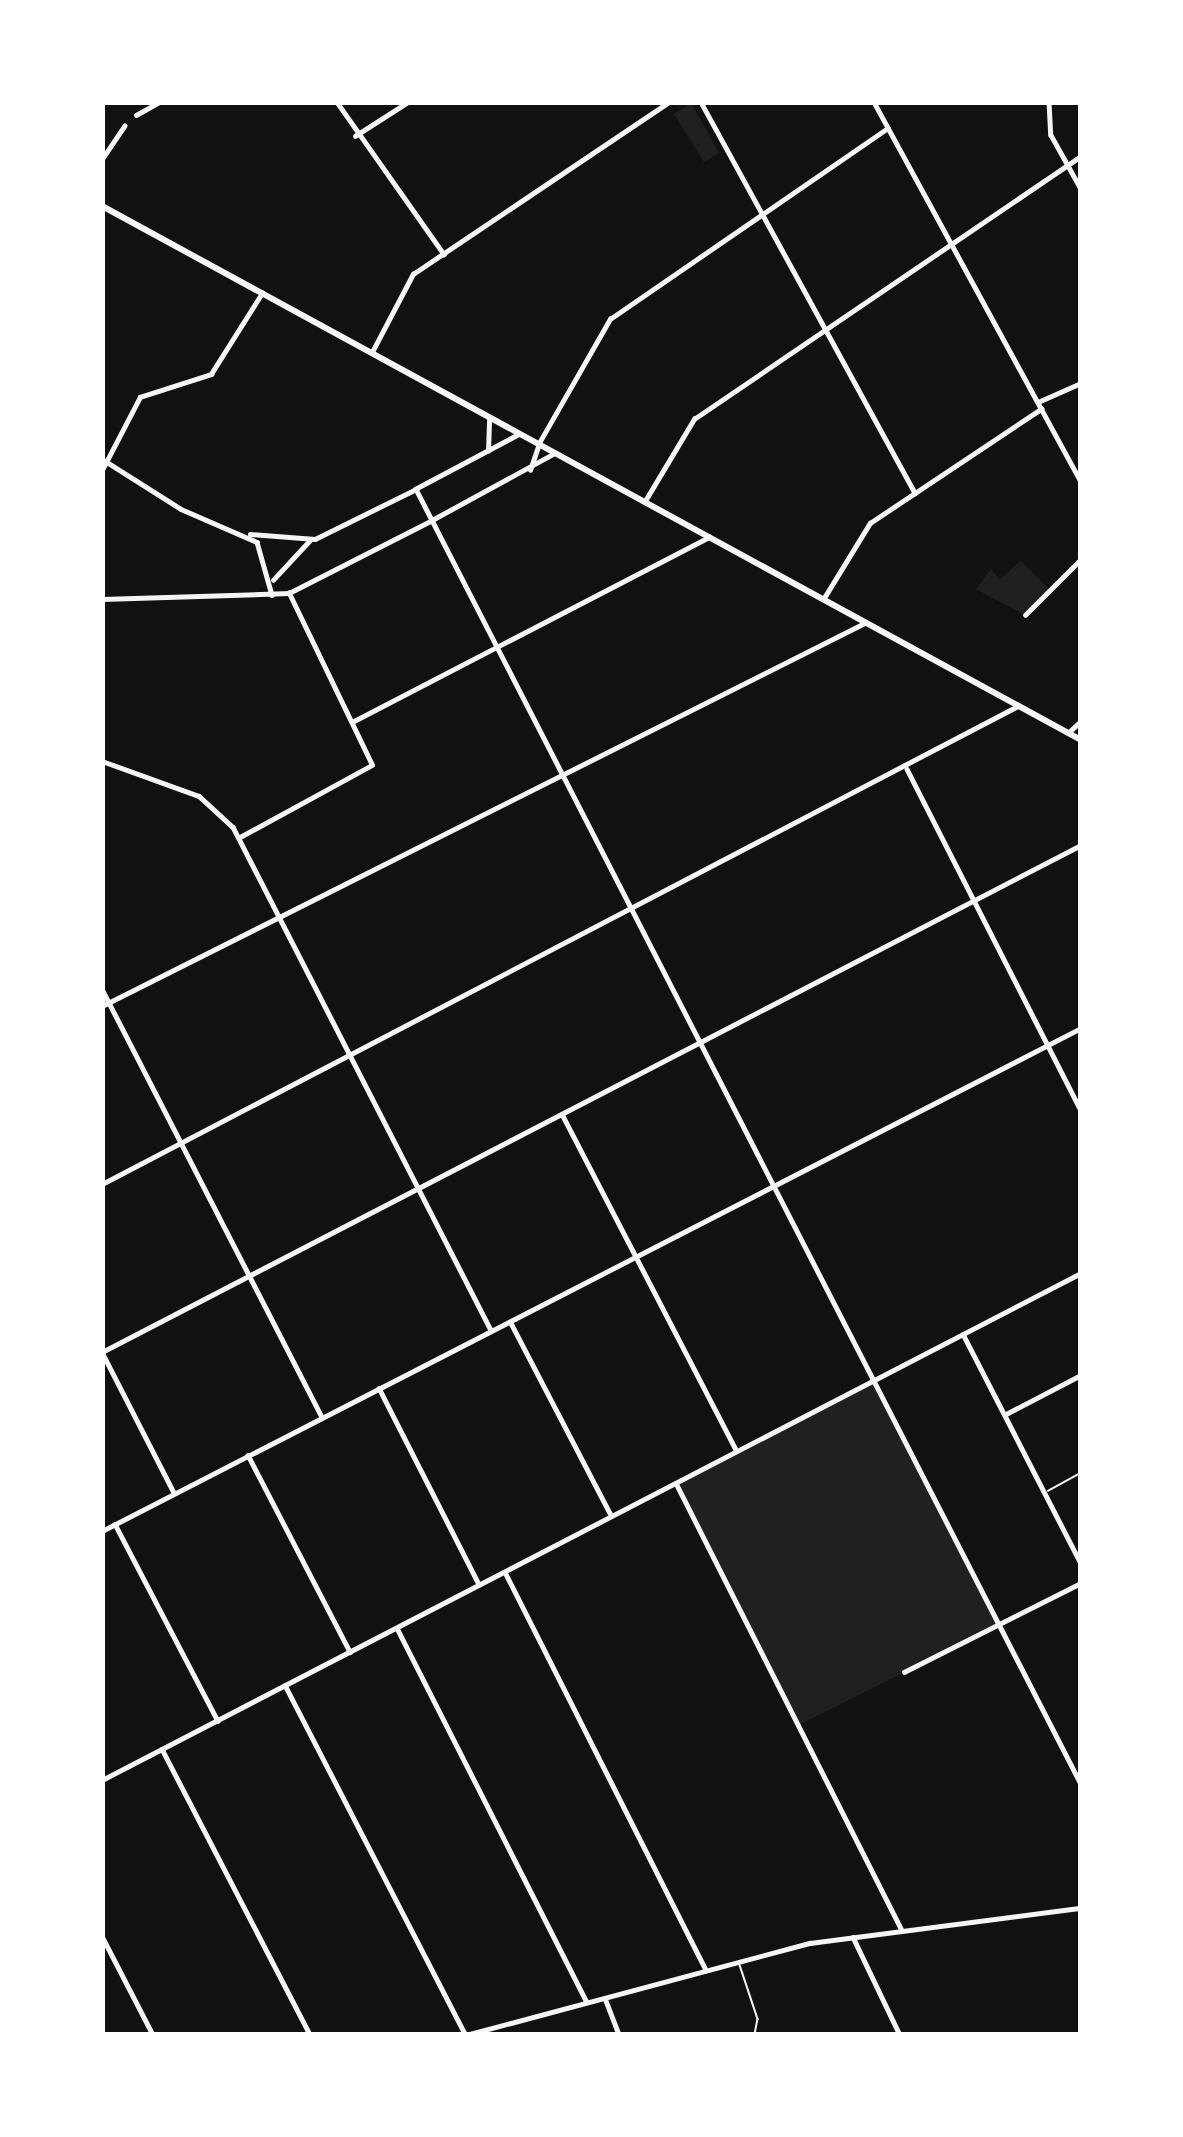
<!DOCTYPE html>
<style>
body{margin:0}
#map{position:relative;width:1183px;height:2137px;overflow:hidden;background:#111;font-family:"DM Sans",sans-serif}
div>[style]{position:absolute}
.green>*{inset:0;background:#202020}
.service>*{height:1.5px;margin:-0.75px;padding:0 0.75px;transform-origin:0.75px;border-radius:0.75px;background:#f5f5f5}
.minor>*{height:4.5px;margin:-2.25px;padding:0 2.25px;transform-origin:2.25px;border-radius:2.25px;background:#f5f5f5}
.tertiary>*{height:4.5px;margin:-2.25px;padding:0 2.25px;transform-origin:2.25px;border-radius:2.25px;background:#f5f5f5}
.primary>*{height:6px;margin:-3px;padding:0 3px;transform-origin:3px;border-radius:3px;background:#f5f5f5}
span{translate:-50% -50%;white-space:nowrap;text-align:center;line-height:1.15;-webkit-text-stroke:9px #fff;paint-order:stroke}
.frame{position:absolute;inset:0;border:105px solid #fff;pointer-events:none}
</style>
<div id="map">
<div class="green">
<div style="clip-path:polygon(691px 103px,719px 153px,704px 162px,674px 114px)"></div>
<div style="clip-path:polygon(1021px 561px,1049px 589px,1025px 615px,976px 589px,991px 569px,1000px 579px)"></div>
<div style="clip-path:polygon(875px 1380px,998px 1625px,799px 1725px,676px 1482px)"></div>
</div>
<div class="service">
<div style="left:1048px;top:1491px;width:38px;rotate:-29deg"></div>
<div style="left:740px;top:1965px;width:57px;rotate:71.6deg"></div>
<div style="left:758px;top:2019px;width:16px;rotate:101deg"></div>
</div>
<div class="minor">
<div style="left:337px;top:102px;width:186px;rotate:54.9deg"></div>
<div style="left:701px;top:102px;width:446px;rotate:61.3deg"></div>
<div style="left:874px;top:102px;width:432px;rotate:61.4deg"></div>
<div style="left:1049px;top:102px;width:33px;rotate:87deg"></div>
<div style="left:1051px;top:135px;width:62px;rotate:60.9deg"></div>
<div style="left:136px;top:115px;width:26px;rotate:-29deg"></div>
<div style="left:355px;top:136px;width:63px;rotate:-32.7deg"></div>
<div style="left:102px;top:159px;width:40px;rotate:-56deg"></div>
<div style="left:372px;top:352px;width:88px;rotate:-62.3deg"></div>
<div style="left:413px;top:274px;width:308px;rotate:-33.9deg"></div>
<div style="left:1038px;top:402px;width:47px;rotate:-23.8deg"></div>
<div style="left:539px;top:443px;width:143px;rotate:-60.2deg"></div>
<div style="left:610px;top:319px;width:337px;rotate:-34.5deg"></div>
<div style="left:102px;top:459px;width:93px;rotate:32.3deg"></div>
<div style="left:181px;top:509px;width:83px;rotate:23.5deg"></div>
<div style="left:257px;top:542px;width:55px;rotate:74.2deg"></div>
<div style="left:102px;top:470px;width:82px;rotate:-62.5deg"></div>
<div style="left:140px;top:397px;width:75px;rotate:-17.9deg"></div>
<div style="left:211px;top:374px;width:96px;rotate:-57.8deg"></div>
<div style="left:645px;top:501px;width:96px;rotate:-59.1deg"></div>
<div style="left:694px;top:419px;width:468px;rotate:-34.2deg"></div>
<div style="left:250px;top:534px;width:65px;rotate:4.4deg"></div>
<div style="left:315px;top:539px;width:113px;rotate:-26.3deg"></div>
<div style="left:273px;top:580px;width:54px;rotate:-47.2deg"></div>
<div style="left:824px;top:598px;width:88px;rotate:-58.5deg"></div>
<div style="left:870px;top:523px;width:206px;rotate:-33.7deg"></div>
<div style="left:102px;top:599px;width:187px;rotate:-1.8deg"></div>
<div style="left:289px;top:593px;width:161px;rotate:-27deg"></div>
<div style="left:1025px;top:615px;width:79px;rotate:-45deg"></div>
<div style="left:354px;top:721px;width:400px;rotate:-27.4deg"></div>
<div style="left:1068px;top:733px;width:18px;rotate:-43deg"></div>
<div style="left:102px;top:761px;width:103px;rotate:19.8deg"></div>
<div style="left:199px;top:796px;width:46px;rotate:42.4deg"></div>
<div style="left:233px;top:827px;width:565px;rotate:62.85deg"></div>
<div style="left:907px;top:769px;width:383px;rotate:63deg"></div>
<div style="left:240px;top:837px;width:150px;rotate:-28.6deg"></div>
<div style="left:372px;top:765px;width:191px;rotate:-115.8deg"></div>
<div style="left:102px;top:989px;width:481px;rotate:62.8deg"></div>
<div style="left:102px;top:1006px;width:854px;rotate:-26.66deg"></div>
<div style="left:562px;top:1114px;width:378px;rotate:62.6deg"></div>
<div style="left:102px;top:1184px;width:1033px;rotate:-27.56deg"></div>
<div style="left:511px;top:1323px;width:216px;rotate:62.5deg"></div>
<div style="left:963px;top:1334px;width:259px;rotate:62.8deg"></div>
<div style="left:102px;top:1352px;width:1102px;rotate:-27.38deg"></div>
<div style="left:103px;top:1354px;width:156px;rotate:62.9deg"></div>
<div style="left:379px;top:1388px;width:220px;rotate:63deg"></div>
<div style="left:1006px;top:1414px;width:85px;rotate:-27.5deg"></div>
<div style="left:248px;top:1455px;width:222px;rotate:62.6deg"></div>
<div style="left:676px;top:1483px;width:499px;rotate:63.2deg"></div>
<div style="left:115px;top:1524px;width:222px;rotate:62.4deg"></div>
<div style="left:506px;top:1574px;width:444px;rotate:63.2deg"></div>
<div style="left:397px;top:1628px;width:419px;rotate:63.1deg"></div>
<div style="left:904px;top:1672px;width:198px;rotate:-26.7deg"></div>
<div style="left:285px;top:1685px;width:394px;rotate:62.7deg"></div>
<div style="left:162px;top:1749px;width:322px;rotate:62.6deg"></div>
<div style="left:102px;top:1780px;width:1102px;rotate:-27.38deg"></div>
<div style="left:102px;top:1936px;width:111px;rotate:62.7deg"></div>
<div style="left:853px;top:1937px;width:109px;rotate:64.4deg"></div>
<div style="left:605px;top:1998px;width:40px;rotate:69deg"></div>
</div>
<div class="tertiary">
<div style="left:520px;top:434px;width:118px;rotate:152.1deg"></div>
<div style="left:416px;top:489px;width:1456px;rotate:62.82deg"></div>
<div style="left:488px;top:451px;width:33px;rotate:-88deg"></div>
<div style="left:530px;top:470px;width:24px;rotate:-71deg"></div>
<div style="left:432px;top:520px;width:138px;rotate:-28.6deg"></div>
<div style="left:102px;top:1531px;width:1101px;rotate:-27.19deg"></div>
<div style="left:466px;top:2035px;width:356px;rotate:-15deg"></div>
<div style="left:810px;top:1943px;width:273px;rotate:-7.4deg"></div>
</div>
<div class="primary">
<div style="left:102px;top:206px;width:1115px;rotate:28.61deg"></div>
</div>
<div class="frame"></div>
</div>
